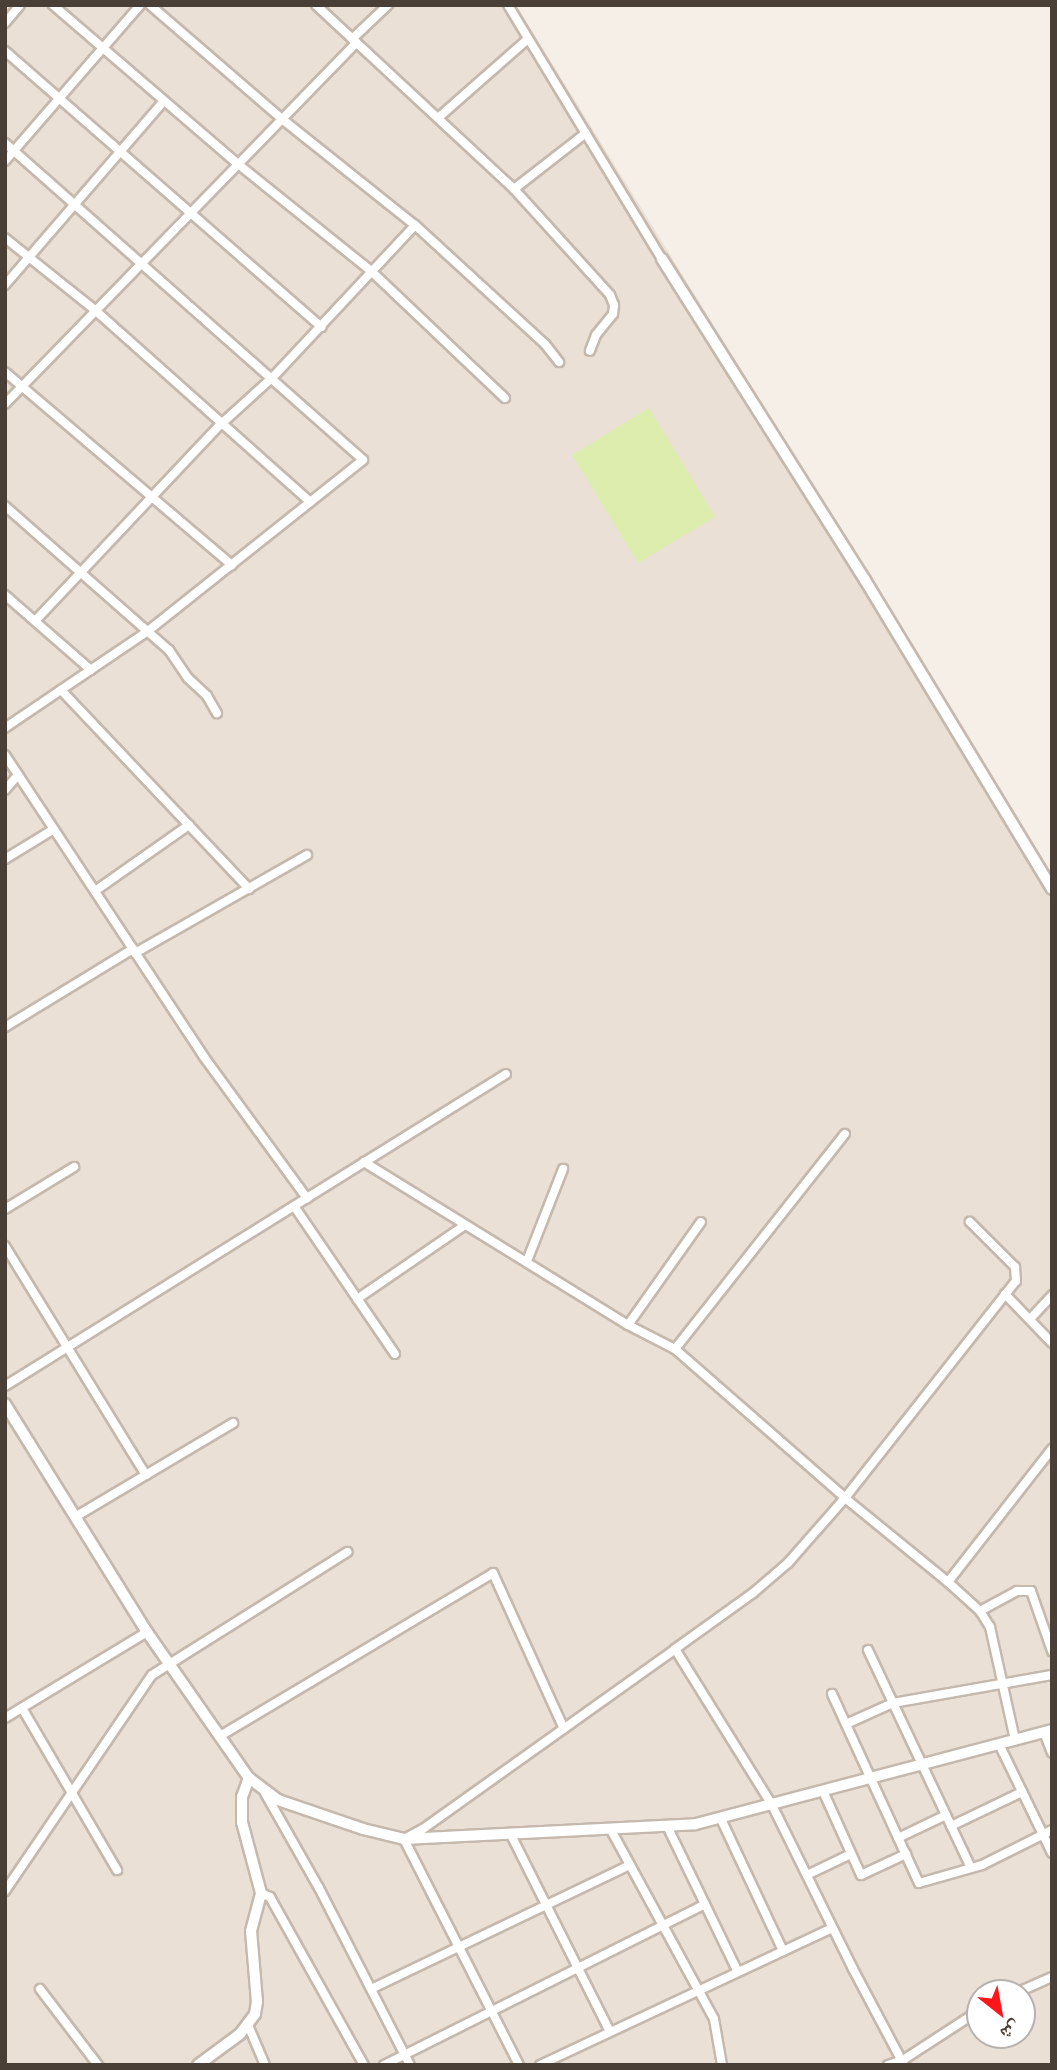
<!DOCTYPE html>
<meta charset="utf-8">
<style>
body{margin:0}
#map{position:relative;width:1057px;height:2070px;overflow:hidden;background:#f6efe8;font-family:"Fira Sans Condensed","Noto Naskh Arabic",sans-serif}
div>[style]{position:absolute}
.residential>*{inset:0;background:#eae0d6}
.green>*{inset:0;background:#dcedad}
.roads{filter:drop-shadow(2px 0 #c5b8ad) drop-shadow(-2px 0 #c5b8ad) drop-shadow(0 2px #c5b8ad) drop-shadow(0 -2px #c5b8ad)}
.minor>*{height:8px;margin:-4px;padding:0 4px;transform-origin:4px;border-radius:4px;background:#fff}
.tertiary>*{height:10px;margin:-5px;padding:0 5px;transform-origin:5px;border-radius:5px;background:#fff}
span{translate:-50% -50%;white-space:nowrap;text-align:center;line-height:1.15;-webkit-text-stroke:6px #fff;paint-order:stroke}
.frame{position:absolute;inset:0;border:7px solid #4a3f36;pointer-events:none}
.north{position:absolute;left:966px;top:1979px;width:70px;height:70px;box-sizing:border-box;background:#fff;border:2px solid #b7b2af;border-radius:50%;rotate:149deg;font-size:19px;font-weight:700;line-height:28px;text-align:center;color:#4a3f36}
.north::after{content:'';display:block;margin:auto;width:24px;height:32px;background:#ff161b;clip-path:polygon(50% 0,100% 100%,50% 72%,0 100%)}
</style>
<div id="map">
<div class="residential">
<div style="clip-path:polygon(evenodd,5px 5px,516px 5px,1052px 874px,1052px 2065px,5px 2065px,5px 5px,980px 1993px,1022px 1993px,1022px 2035px,980px 2035px,980px 1993px)"></div>
</div>
<div class="green">
<div style="clip-path:polygon(649px 408px,715px 517px,638px 563px,572px 455px)"></div>
</div>
<div class="roads">
<div class="minor">
<div style="left:53px;top:5px;width:244px;rotate:40.7deg"></div>
<div style="left:238px;top:164px;width:169px;rotate:38.8deg"></div>
<div style="left:370px;top:270px;width:186px;rotate:43.5deg"></div>
<div style="left:150px;top:5px;width:174px;rotate:40.8deg"></div>
<div style="left:282px;top:119px;width:170px;rotate:38.6deg"></div>
<div style="left:415px;top:225px;width:176px;rotate:42.5deg"></div>
<div style="left:545px;top:344px;width:23px;rotate:52deg"></div>
<div style="left:316px;top:5px;width:270px;rotate:42.9deg"></div>
<div style="left:514px;top:189px;width:143px;rotate:47.8deg"></div>
<div style="left:610px;top:295px;width:11px;rotate:68deg"></div>
<div style="left:614px;top:305px;width:9px;rotate:96deg"></div>
<div style="left:613px;top:314px;width:27px;rotate:129deg"></div>
<div style="left:596px;top:335px;width:17px;rotate:111deg"></div>
<div style="left:508px;top:5px;width:297px;rotate:58.8deg"></div>
<div style="left:5px;top:23px;width:23px;rotate:-50deg"></div>
<div style="left:352px;top:39px;width:50px;rotate:-43.4deg"></div>
<div style="left:5px;top:51px;width:420px;rotate:41.1deg"></div>
<div style="left:438px;top:118px;width:120px;rotate:-41.3deg"></div>
<div style="left:5px;top:143px;width:478px;rotate:41.5deg"></div>
<div style="left:363px;top:460px;width:275px;rotate:141.5deg"></div>
<div style="left:148px;top:631px;width:173px;rotate:145.9deg"></div>
<div style="left:5px;top:161px;width:206px;rotate:-49.1deg"></div>
<div style="left:514px;top:189px;width:91px;rotate:-37.9deg"></div>
<div style="left:5px;top:238px;width:117px;rotate:38.7deg"></div>
<div style="left:96px;top:311px;width:287px;rotate:41.7deg"></div>
<div style="left:5px;top:285px;width:243px;rotate:-49.2deg"></div>
<div style="left:5px;top:372px;width:298px;rotate:40.4deg"></div>
<div style="left:5px;top:404px;width:504px;rotate:-45.8deg"></div>
<div style="left:5px;top:506px;width:218px;rotate:41.3deg"></div>
<div style="left:169px;top:650px;width:34px;rotate:56deg"></div>
<div style="left:188px;top:678px;width:26px;rotate:43deg"></div>
<div style="left:207px;top:696px;width:20px;rotate:60deg"></div>
<div style="left:5px;top:595px;width:114px;rotate:41.1deg"></div>
<div style="left:35px;top:621px;width:270px;rotate:-46.7deg"></div>
<div style="left:220px;top:425px;width:72px;rotate:-42.2deg"></div>
<div style="left:273px;top:377px;width:208px;rotate:-46.9deg"></div>
<div style="left:61px;top:690px;width:274px;rotate:46.6deg"></div>
<div style="left:5px;top:755px;width:362px;rotate:56.6deg"></div>
<div style="left:204px;top:1057px;width:175px;rotate:53.9deg"></div>
<div style="left:5px;top:790px;width:20px;rotate:-49deg"></div>
<div style="left:5px;top:859px;width:57px;rotate:-31.5deg"></div>
<div style="left:95px;top:891px;width:115px;rotate:-35.1deg"></div>
<div style="left:135px;top:953px;width:198px;rotate:-29.7deg"></div>
<div style="left:5px;top:1027px;width:150px;rotate:-31.4deg"></div>
<div style="left:364px;top:1162px;width:310px;rotate:31.7deg"></div>
<div style="left:628px;top:1325px;width:53px;rotate:27.1deg"></div>
<div style="left:675px;top:1349px;width:226px;rotate:41.2deg"></div>
<div style="left:845px;top:1498px;width:133px;rotate:39.2deg"></div>
<div style="left:948px;top:1582px;width:43px;rotate:42.2deg"></div>
<div style="left:980px;top:1611px;width:19px;rotate:58deg"></div>
<div style="left:990px;top:1627px;width:116px;rotate:77.5deg"></div>
<div style="left:294px;top:1206px;width:179px;rotate:55.7deg"></div>
<div style="left:5px;top:1209px;width:81px;rotate:-31.3deg"></div>
<div style="left:5px;top:1246px;width:269px;rotate:58.4deg"></div>
<div style="left:527px;top:1261px;width:99px;rotate:-68.6deg"></div>
<div style="left:1005px;top:1294px;width:68px;rotate:46.2deg"></div>
<div style="left:357px;top:1299px;width:131px;rotate:-34.4deg"></div>
<div style="left:1030px;top:1319px;width:33px;rotate:-47deg"></div>
<div style="left:628px;top:1325px;width:126px;rotate:-54.7deg"></div>
<div style="left:675px;top:1349px;width:274px;rotate:-51.7deg"></div>
<div style="left:5px;top:1386px;width:590px;rotate:-31.91deg"></div>
<div style="left:75px;top:1517px;width:184px;rotate:-30.7deg"></div>
<div style="left:948px;top:1582px;width:169px;rotate:-52deg"></div>
<div style="left:980px;top:1611px;width:42px;rotate:-28.4deg"></div>
<div style="left:1017px;top:1591px;width:14px"></div>
<div style="left:1031px;top:1591px;width:64px;rotate:70.7deg"></div>
<div style="left:675px;top:1649px;width:184px;rotate:58.1deg"></div>
<div style="left:772px;top:1805px;width:183px;rotate:63.7deg"></div>
<div style="left:853px;top:1969px;width:109px;rotate:62deg"></div>
<div style="left:868px;top:1650px;width:241px;rotate:64.7deg"></div>
<div style="left:832px;top:1694px;width:208px;rotate:65.3deg"></div>
<div style="left:919px;top:1883px;width:66px;rotate:-15.9deg"></div>
<div style="left:982px;top:1865px;width:78px;rotate:-26.6deg"></div>
<div style="left:22px;top:1708px;width:188px;rotate:59.6deg"></div>
<div style="left:5px;top:1718px;width:166px;rotate:-31.2deg"></div>
<div style="left:846px;top:1724px;width:51px;rotate:-24.1deg"></div>
<div style="left:893px;top:1703px;width:161px;rotate:-10deg"></div>
<div style="left:1044px;top:1732px;width:22px;rotate:69deg"></div>
<div style="left:220px;top:1736px;width:318px;rotate:-30.8deg"></div>
<div style="left:493px;top:1573px;width:171px;rotate:65.5deg"></div>
<div style="left:999px;top:1744px;width:121px;rotate:64.1deg"></div>
<div style="left:823px;top:1791px;width:92px;rotate:65.7deg"></div>
<div style="left:861px;top:1875px;width:50px;rotate:-25deg"></div>
<div style="left:265px;top:1793px;width:109px;rotate:60.4deg"></div>
<div style="left:319px;top:1888px;width:199px;rotate:62.8deg"></div>
<div style="left:721px;top:1819px;width:146px;rotate:64.8deg"></div>
<div style="left:951px;top:1826px;width:79px;rotate:-25.6deg"></div>
<div style="left:668px;top:1828px;width:160px;rotate:64.1deg"></div>
<div style="left:611px;top:1830px;width:215px;rotate:61.4deg"></div>
<div style="left:714px;top:2019px;width:47px;rotate:80.1deg"></div>
<div style="left:511px;top:1835px;width:220px;rotate:63.3deg"></div>
<div style="left:898px;top:1838px;width:53px;rotate:-25.6deg"></div>
<div style="left:807px;top:1875px;width:49px;rotate:-25.5deg"></div>
<div style="left:5px;top:1891px;width:261px;rotate:-55.8deg"></div>
<div style="left:152px;top:1675px;width:231px;rotate:-32.2deg"></div>
<div style="left:261px;top:1893px;width:10px;rotate:24deg"></div>
<div style="left:270px;top:1897px;width:193px;rotate:60.8deg"></div>
<div style="left:40px;top:1989px;width:96px;rotate:52.7deg"></div>
<div style="left:371px;top:1989px;width:287px;rotate:-25.6deg"></div>
<div style="left:1016px;top:1993px;width:39px;rotate:-24deg"></div>
<div style="left:248px;top:2025px;width:43px;rotate:67deg"></div>
<div style="left:384px;top:2065px;width:359px;rotate:-26.6deg"></div>
<div style="left:519px;top:2065px;width:254px;rotate:-117deg"></div>
<div style="left:404px;top:1839px;width:21px;rotate:-28deg"></div>
<div style="left:423px;top:1829px;width:310px;rotate:-35.5deg"></div>
<div style="left:675px;top:1649px;width:96px;rotate:-35.7deg"></div>
<div style="left:753px;top:1593px;width:46px;rotate:-40.6deg"></div>
<div style="left:788px;top:1563px;width:86px;rotate:-48.8deg"></div>
<div style="left:845px;top:1498px;width:276px;rotate:-51.8deg"></div>
<div style="left:1016px;top:1281px;width:14px;rotate:-94deg"></div>
<div style="left:1015px;top:1267px;width:64px;rotate:-135deg"></div>
<div style="left:540px;top:2065px;width:323px;rotate:-25.1deg"></div>
<div style="left:888px;top:2065px;width:16px;rotate:-18deg"></div>
<div style="left:903px;top:2060px;width:92px;rotate:-33deg"></div>
</div>
<div class="tertiary">
<div style="left:662px;top:259px;width:380px;rotate:57.7deg"></div>
<div style="left:865px;top:580px;width:361px;rotate:58.8deg"></div>
<div style="left:5px;top:1404px;width:269px;rotate:58.1deg"></div>
<div style="left:147px;top:1632px;width:178px;rotate:55.1deg"></div>
<div style="left:249px;top:1778px;width:36px;rotate:37deg"></div>
<div style="left:278px;top:1800px;width:90px;rotate:18.8deg"></div>
<div style="left:363px;top:1829px;width:42px;rotate:13.7deg"></div>
<div style="left:404px;top:1839px;width:292px;rotate:-2.9deg"></div>
<div style="left:696px;top:1824px;width:368px;rotate:-14.8deg"></div>
<div style="left:198px;top:2065px;width:52px;rotate:-36.4deg"></div>
<div style="left:240px;top:2034px;width:25px;rotate:-53deg"></div>
<div style="left:255px;top:2014px;width:12px;rotate:-81deg"></div>
<div style="left:257px;top:2002px;width:71px;rotate:-94.8deg"></div>
<div style="left:251px;top:1931px;width:39px;rotate:-75deg"></div>
<div style="left:261px;top:1893px;width:73px;rotate:-105deg"></div>
<div style="left:242px;top:1822px;width:25px;rotate:-90deg"></div>
<div style="left:242px;top:1797px;width:20px;rotate:-70deg"></div>
</div>
</div>
<div class="frame"></div>
<div class="north">ش</div>
</div>
